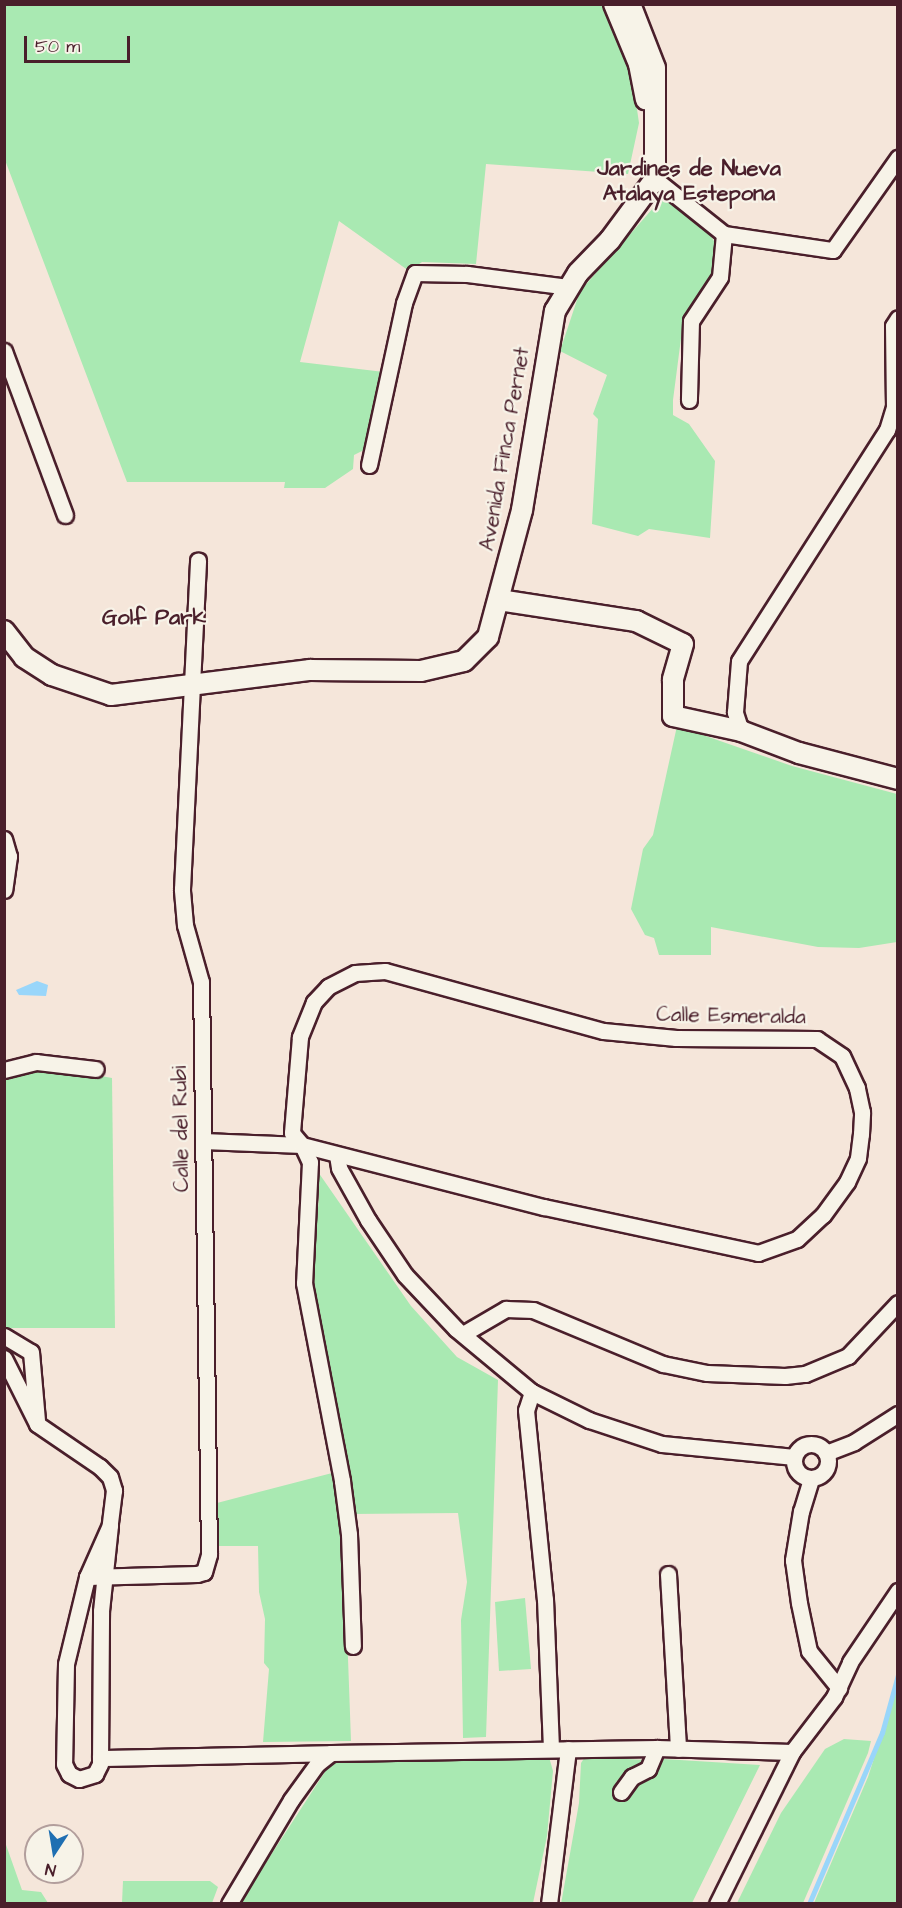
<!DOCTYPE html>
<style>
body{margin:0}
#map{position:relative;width:902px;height:1908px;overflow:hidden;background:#f5e6da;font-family:"Architects Daughter",sans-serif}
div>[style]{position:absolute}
.green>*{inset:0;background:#a9e9b2}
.water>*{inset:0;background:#99d6fa}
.stream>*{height:4.5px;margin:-2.25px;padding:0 2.25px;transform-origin:2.25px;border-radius:2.25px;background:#99d6fa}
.roads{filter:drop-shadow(2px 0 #4a1f2b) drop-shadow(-2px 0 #4a1f2b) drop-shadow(0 2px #4a1f2b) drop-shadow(0 -2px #4a1f2b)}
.minor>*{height:15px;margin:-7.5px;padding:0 7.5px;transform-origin:7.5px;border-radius:7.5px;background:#f7f3e8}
.minor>.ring{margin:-7.5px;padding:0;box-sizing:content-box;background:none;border:15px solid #f7f3e8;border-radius:50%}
.tertiary>*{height:20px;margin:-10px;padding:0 10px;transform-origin:10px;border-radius:10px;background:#f7f3e8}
span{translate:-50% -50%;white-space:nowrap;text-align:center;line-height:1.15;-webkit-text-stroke:4.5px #f7f3e8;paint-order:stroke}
.street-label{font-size:21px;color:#4a1f2b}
.neighbourhood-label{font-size:22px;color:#4a1f2b;font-weight:700}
.frame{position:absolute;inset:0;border:6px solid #4a1f2b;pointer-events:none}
.north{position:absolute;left:24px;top:1824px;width:60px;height:60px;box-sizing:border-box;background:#f7f3e8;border:2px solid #b29e9c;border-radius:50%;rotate:192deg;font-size:16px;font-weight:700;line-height:24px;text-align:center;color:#4a1f2b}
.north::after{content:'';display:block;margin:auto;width:21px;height:27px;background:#1f6fb2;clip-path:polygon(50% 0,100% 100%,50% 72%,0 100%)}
.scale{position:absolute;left:24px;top:36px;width:106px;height:27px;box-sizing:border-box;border:3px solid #4a1f2b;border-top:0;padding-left:8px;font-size:18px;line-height:21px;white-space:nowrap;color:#4a1f2b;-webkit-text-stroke:4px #f7f3e8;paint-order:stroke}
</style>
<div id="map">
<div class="green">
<div style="clip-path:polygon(6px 5px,606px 5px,629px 54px,639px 123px,628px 174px,486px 164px,476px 264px,422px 262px,409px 271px,339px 221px,300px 362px,384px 372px,368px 448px,354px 455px,353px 469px,325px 488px,284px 488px,285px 482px,127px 482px,5px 160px)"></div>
<div style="clip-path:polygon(662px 198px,685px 209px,711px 236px,722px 255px,683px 323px,673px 400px,673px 415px,689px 424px,715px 461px,710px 538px,649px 529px,638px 536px,592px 524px,598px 419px,593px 414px,607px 375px,560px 351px,580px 291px)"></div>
<div style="clip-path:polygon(677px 726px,792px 766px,897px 794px,897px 942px,859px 948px,818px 947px,711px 927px,711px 955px,659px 955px,654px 938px,645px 935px,631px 909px,643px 849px,653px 835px)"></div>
<div style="clip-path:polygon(46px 1066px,112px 1078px,115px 1328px,5px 1328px,5px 1076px)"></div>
<div style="clip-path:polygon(316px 1169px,411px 1306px,457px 1357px,498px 1380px,486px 1737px,463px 1738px,461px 1620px,467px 1582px,458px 1513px,352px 1514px,328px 1359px,311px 1292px,319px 1196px)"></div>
<div style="clip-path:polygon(336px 1472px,344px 1548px,351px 1741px,263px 1742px,269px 1669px,264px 1663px,265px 1619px,259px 1592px,258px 1546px,219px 1546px,217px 1503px)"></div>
<div style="clip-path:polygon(525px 1598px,531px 1669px,499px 1671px,495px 1602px)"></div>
<div style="clip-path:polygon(897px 1687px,897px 1903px,814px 1903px,868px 1777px)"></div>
<div style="clip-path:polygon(844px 1739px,871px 1741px,868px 1753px,803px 1903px,737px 1903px,781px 1813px,825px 1749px)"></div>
<div style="clip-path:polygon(549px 1757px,553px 1771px,547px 1836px,533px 1903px,239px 1904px,332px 1761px)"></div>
<div style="clip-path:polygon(585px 1757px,647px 1760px,616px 1782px,615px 1791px,629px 1792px,657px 1771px,664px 1759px,760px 1765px,692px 1903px,561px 1904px,579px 1803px,581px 1763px)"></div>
<div style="clip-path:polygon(5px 1842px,22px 1890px,41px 1892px,48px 1903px,5px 1903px)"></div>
<div style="clip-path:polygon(123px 1881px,210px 1881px,218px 1887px,212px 1903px,122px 1903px)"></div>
</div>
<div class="water">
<div style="clip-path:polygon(37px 981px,48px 985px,46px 996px,19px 995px,16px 990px)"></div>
</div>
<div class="stream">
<div style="left:809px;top:1904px;width:186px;rotate:-66.9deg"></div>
<div style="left:882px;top:1733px;width:60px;rotate:-74.6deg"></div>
</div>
<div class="roads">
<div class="minor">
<div style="left:655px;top:179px;width:88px;rotate:38.6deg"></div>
<div style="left:724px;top:234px;width:43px;rotate:95.3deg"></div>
<div style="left:720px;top:277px;width:53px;rotate:123.4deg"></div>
<div style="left:691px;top:321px;width:79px;rotate:91.5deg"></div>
<div style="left:724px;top:234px;width:110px;rotate:8.4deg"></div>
<div style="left:833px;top:250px;width:113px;rotate:-54.8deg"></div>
<div style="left:4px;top:351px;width:175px;rotate:69.6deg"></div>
<div style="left:369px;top:465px;width:166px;rotate:-77.8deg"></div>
<div style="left:404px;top:303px;width:32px;rotate:-70deg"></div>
<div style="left:415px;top:273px;width:52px;rotate:1.1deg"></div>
<div style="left:467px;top:274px;width:102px;rotate:7.3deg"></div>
<div style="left:741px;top:731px;width:20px;rotate:-108deg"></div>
<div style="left:735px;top:712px;width:51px;rotate:-85.5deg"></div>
<div style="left:739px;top:661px;width:274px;rotate:-57.4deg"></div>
<div style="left:887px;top:430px;width:24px;rotate:-73deg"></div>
<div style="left:894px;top:407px;width:81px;rotate:-90.7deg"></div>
<div style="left:893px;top:326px;width:9px;rotate:-58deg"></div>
<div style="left:4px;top:839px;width:18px;rotate:74deg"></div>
<div style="left:9px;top:856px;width:34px;rotate:98deg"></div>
<div style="left:4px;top:1070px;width:33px;rotate:-14deg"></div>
<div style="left:36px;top:1062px;width:60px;rotate:6.7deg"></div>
<div style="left:203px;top:1141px;width:99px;rotate:2.3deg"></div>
<div style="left:302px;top:1145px;width:250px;rotate:14.4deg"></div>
<div style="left:544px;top:1207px;width:219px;rotate:12.1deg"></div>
<div style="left:758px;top:1253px;width:41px;rotate:-19.7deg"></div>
<div style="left:797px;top:1239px;width:35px;rotate:-43deg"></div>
<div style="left:823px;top:1215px;width:41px;rotate:-54deg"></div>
<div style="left:847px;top:1182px;width:26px;rotate:-65deg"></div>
<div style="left:858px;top:1158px;width:24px;rotate:-83deg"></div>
<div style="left:861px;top:1134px;width:22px;rotate:-87deg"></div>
<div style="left:862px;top:1112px;width:25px;rotate:-102deg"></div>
<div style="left:857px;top:1088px;width:35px;rotate:-115deg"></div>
<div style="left:842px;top:1056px;width:30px;rotate:-146deg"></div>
<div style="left:817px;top:1039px;width:141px;rotate:-179.6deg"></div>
<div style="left:676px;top:1038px;width:73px;rotate:-174.5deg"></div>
<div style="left:603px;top:1031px;width:226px;rotate:-164.6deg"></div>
<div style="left:385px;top:971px;width:30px;rotate:176deg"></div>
<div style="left:355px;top:973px;width:30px;rotate:153deg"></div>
<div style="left:328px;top:987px;width:21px;rotate:133deg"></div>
<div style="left:314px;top:1002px;width:38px;rotate:112deg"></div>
<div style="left:300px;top:1037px;width:96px;rotate:94.8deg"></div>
<div style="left:292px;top:1133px;width:16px;rotate:50deg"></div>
<div style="left:302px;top:1145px;width:19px;rotate:65deg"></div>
<div style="left:310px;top:1162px;width:121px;rotate:92.8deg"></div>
<div style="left:304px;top:1283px;width:202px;rotate:79.1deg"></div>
<div style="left:342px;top:1481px;width:53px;rotate:82.5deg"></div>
<div style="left:349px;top:1534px;width:112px;rotate:88deg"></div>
<div style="left:337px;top:1155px;width:13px;rotate:81deg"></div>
<div style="left:339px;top:1168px;width:60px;rotate:60.9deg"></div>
<div style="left:368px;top:1220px;width:66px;rotate:56.1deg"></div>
<div style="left:405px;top:1275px;width:74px;rotate:46.6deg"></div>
<div style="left:456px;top:1329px;width:99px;rotate:39.7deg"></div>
<div style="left:532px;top:1392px;width:64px;rotate:26.2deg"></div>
<div style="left:589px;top:1420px;width:77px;rotate:18.2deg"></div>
<div style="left:662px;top:1444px;width:133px;rotate:5.6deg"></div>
<div style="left:463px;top:1334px;width:50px;rotate:-30.2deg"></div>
<div style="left:506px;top:1309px;width:27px;rotate:2deg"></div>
<div style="left:533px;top:1310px;width:141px;rotate:22.6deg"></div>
<div style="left:663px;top:1364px;width:45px;rotate:11.6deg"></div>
<div style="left:707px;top:1373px;width:78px;rotate:2.2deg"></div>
<div style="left:785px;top:1376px;width:20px;rotate:-6deg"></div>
<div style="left:805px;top:1374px;width:47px;rotate:-22.7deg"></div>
<div style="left:848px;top:1356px;width:73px;rotate:-46.7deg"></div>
<div style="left:4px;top:1336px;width:31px;rotate:31deg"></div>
<div style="left:31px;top:1352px;width:69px;rotate:85deg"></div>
<div style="left:4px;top:1358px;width:74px;rotate:63.4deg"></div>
<div style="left:37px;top:1424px;width:76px;rotate:34.3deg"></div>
<div style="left:100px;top:1467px;width:14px;rotate:45deg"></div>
<div style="left:110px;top:1477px;width:14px;rotate:73deg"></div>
<div style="left:114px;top:1490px;width:35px;rotate:97deg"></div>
<div style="left:110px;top:1525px;width:57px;rotate:113.9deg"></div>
<div style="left:87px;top:1577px;width:89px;rotate:103.6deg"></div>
<div style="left:66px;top:1664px;width:100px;rotate:91.1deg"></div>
<div style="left:64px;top:1764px;width:11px;rotate:63deg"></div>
<div style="left:69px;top:1774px;width:11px;rotate:27deg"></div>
<div style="left:79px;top:1779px;width:17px;rotate:-17deg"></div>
<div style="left:95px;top:1774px;width:11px;rotate:-63deg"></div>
<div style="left:100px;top:1764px;width:153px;rotate:-89.6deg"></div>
<div style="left:101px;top:1611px;width:86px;rotate:-84deg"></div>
<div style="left:532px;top:1392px;width:19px;rotate:108deg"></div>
<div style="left:526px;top:1410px;width:190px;rotate:84.3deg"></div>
<div style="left:545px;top:1599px;width:150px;rotate:87.7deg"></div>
<div class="ring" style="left:794px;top:1444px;width:19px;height:19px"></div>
<div style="left:826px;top:1453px;width:30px;rotate:-21deg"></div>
<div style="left:854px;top:1442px;width:52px;rotate:-32.5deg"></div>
<div style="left:811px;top:1479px;width:34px;rotate:107deg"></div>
<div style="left:801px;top:1511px;width:50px;rotate:99.3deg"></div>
<div style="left:793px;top:1560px;width:43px;rotate:82.1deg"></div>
<div style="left:799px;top:1603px;width:49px;rotate:78.2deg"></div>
<div style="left:809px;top:1651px;width:48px;rotate:51deg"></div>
<div style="left:668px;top:1574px;width:175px;rotate:86.7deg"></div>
<div style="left:87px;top:1577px;width:110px;rotate:-1.6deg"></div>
<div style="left:197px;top:1574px;width:7px;rotate:-16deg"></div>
<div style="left:204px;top:1572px;width:19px;rotate:-74deg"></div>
<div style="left:209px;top:1554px;width:572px;rotate:-90.8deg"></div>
<div style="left:201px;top:982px;width:59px;rotate:-105.7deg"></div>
<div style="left:185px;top:925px;width:36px;rotate:-95deg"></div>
<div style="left:182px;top:889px;width:329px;rotate:-87.2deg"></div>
<div style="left:100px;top:1758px;width:231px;rotate:-1.2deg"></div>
<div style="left:621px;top:1792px;width:19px;rotate:-54deg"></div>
<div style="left:632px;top:1777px;width:18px;rotate:-27deg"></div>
<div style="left:648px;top:1769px;width:23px;rotate:-67deg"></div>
<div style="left:229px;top:1904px;width:121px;rotate:-59.2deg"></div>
<div style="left:291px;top:1800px;width:44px;rotate:-54.2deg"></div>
<div style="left:317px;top:1764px;width:18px;rotate:-38deg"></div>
<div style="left:331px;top:1753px;width:326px;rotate:-0.9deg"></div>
<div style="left:657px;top:1748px;width:135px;rotate:1.7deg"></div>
<div style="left:549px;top:1904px;width:156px;rotate:-83deg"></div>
<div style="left:717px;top:1904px;width:169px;rotate:-63.7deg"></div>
<div style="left:792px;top:1752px;width:69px;rotate:-52.6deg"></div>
<div style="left:834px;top:1697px;width:38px;rotate:-65deg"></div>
<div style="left:850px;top:1662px;width:86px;rotate:-55.9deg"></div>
</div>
<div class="tertiary">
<div style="left:614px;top:4px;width:65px;rotate:67.4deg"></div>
<div style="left:639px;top:64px;width:36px;rotate:79deg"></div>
<div style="left:499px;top:600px;width:139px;rotate:8.7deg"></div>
<div style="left:636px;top:621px;width:52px;rotate:26.1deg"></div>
<div style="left:683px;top:644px;width:37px;rotate:106deg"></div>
<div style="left:673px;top:680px;width:36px;rotate:90deg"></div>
<div style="left:673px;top:716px;width:70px;rotate:12.4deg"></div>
<div style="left:741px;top:731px;width:62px;rotate:20.8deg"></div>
<div style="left:799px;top:753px;width:102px;rotate:14.7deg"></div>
<div style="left:4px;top:631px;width:33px;rotate:52deg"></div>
<div style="left:24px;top:657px;width:33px;rotate:33deg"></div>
<div style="left:52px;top:675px;width:62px;rotate:18.7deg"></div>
<div style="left:111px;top:695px;width:201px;rotate:-7.2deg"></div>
<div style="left:310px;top:670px;width:111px;rotate:0.5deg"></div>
<div style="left:421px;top:671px;width:44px;rotate:-13.1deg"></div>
<div style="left:464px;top:661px;width:34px;rotate:-45deg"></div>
<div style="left:488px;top:637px;width:131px;rotate:-75deg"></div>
<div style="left:522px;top:510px;width:202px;rotate:-80.6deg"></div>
<div style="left:555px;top:311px;width:44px;rotate:-58.8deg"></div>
<div style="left:578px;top:273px;width:46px;rotate:-45.9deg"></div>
<div style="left:610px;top:240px;width:76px;rotate:-53.6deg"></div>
<div style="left:655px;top:179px;width:111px;rotate:-90deg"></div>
<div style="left:655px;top:68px;width:69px;rotate:-111.3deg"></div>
</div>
</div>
<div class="street-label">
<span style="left:505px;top:449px;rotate:-80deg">Avenida Finca Pernet</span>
<span style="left:731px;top:1016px;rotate:1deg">Calle Esmeralda</span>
<span style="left:181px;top:1129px;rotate:-91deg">Calle del Rubi</span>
</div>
<div class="neighbourhood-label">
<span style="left:689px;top:181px">Jardines de Nueva<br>Atalaya Estepona</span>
<span style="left:154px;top:618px">Golf Park</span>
</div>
<div class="frame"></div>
<div class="north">N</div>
<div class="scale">50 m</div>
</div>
